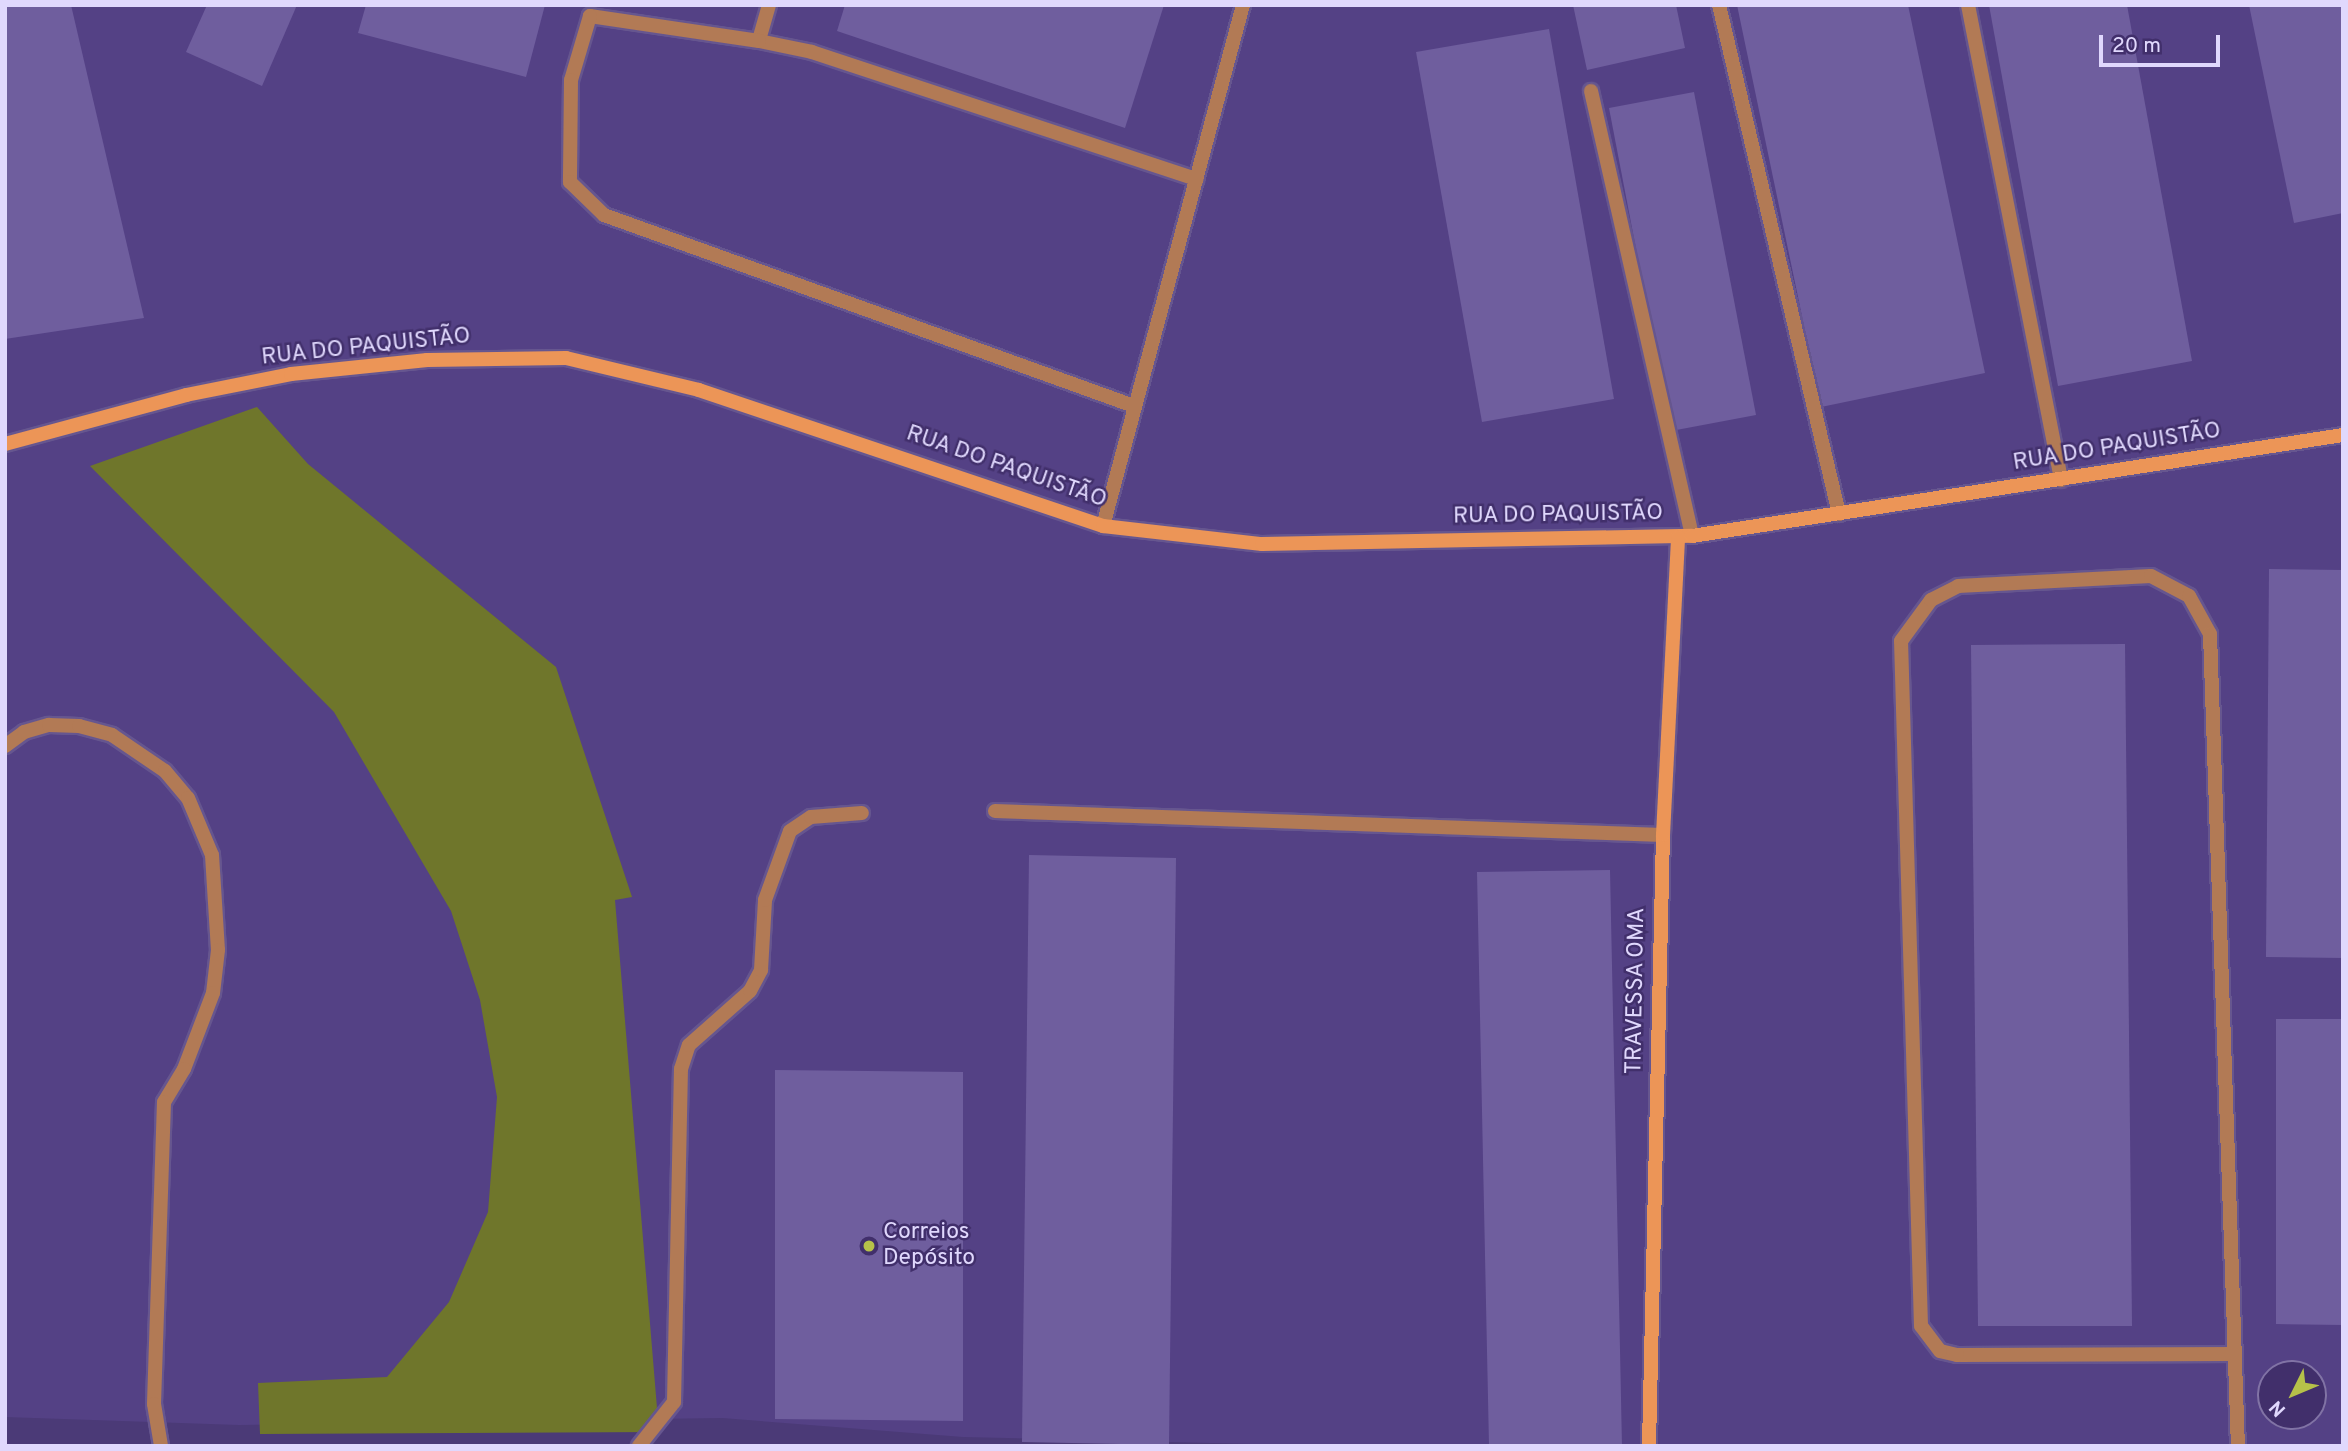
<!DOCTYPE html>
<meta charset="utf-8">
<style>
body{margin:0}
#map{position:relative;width:2348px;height:1451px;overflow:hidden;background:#4b3a77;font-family:Overpass,sans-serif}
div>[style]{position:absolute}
.built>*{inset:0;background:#544185}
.green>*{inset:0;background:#6f762b}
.building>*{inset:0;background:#6f5e9e}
.roads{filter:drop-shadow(2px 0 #66568f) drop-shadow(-2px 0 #66568f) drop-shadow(0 2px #66568f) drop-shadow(0 -2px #66568f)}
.service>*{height:14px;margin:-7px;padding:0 7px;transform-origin:7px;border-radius:7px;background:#b27a55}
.minor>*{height:14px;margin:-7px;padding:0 7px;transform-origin:7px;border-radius:7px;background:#b27a55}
.secondary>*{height:14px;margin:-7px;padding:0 7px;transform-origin:7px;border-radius:7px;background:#ec9557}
.dots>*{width:19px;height:19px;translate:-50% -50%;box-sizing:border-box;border:4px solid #412f6b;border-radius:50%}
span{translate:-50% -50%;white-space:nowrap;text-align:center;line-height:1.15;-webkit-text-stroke:5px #412f6b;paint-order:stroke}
.street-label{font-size:23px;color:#e0d8fd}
.poi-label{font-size:23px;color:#e0d8fd}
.left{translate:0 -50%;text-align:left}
.frame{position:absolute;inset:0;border:7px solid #e0d8fd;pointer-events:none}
.north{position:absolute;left:2257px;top:1360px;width:70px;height:70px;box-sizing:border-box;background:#412f6b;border:2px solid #8173a5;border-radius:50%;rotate:227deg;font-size:19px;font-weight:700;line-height:28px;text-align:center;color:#e0d8fd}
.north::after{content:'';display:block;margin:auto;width:24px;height:32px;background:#b6c149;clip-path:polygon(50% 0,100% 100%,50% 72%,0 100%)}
.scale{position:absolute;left:2099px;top:35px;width:121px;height:32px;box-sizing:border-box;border:4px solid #e0d8fd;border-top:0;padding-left:9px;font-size:21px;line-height:24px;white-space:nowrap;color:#e0d8fd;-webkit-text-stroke:5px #412f6b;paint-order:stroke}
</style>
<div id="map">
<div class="built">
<div style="clip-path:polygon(evenodd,5px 5px,2343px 5px,2343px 1446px,1329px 1446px,963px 1437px,722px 1418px,239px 1425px,5px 1417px,5px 5px,2271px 1374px,2313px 1374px,2313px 1416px,2271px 1416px,2271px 1374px)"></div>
</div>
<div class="green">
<div style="clip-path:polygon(257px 407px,308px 464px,556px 667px,632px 897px,615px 900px,659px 1432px,260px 1434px,258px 1383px,387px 1377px,449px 1302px,488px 1212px,497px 1097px,480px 1000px,451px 911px,334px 712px,90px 466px)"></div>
</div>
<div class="building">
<div style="clip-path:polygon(5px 5px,71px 5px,144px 318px,5px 339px)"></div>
<div style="clip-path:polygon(207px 5px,297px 5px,262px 86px,186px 52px)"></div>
<div style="clip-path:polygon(366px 5px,545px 5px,526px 77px,358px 33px)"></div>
<div style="clip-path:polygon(845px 5px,1164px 5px,1125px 128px,837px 31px)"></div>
<div style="clip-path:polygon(1573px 5px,1676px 5px,1685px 48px,1587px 70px)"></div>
<div style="clip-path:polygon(1737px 5px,1908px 5px,1985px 373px,1821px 407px)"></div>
<div style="clip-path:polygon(1989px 5px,2127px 5px,2192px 361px,2058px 386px)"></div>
<div style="clip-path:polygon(2249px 5px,2343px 5px,2343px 213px,2294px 223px)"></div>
<div style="clip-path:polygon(1549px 29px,1614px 399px,1482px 422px,1416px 52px)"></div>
<div style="clip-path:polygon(1694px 92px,1756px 415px,1671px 431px,1609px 108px)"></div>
<div style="clip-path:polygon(2269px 569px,2343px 570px,2343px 958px,2266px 957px)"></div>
<div style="clip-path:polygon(2125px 644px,2132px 1326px,1978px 1326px,1971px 645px)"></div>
<div style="clip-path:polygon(1029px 855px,1176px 858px,1169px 1445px,1022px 1442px)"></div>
<div style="clip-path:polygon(1610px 870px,1622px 1446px,1489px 1446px,1477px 872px)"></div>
<div style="clip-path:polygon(2276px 1019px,2343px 1019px,2343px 1325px,2276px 1324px)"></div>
<div style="clip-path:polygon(775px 1070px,963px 1072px,963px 1421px,775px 1419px)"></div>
</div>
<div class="roads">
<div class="service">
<div style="left:769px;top:5px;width:37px;rotate:106deg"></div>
<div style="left:759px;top:41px;width:54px;rotate:11.7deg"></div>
<div style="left:812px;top:52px;width:405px;rotate:18.3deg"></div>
<div style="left:1719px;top:5px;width:523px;rotate:76.73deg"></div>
<div style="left:1968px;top:5px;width:484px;rotate:78.9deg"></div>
<div style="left:759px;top:41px;width:171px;rotate:-171.6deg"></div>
<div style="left:590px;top:16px;width:67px;rotate:106.5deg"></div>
<div style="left:571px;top:80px;width:102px;rotate:90.6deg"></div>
<div style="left:570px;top:182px;width:47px;rotate:44.1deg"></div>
<div style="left:604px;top:215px;width:563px;rotate:19.82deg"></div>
<div style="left:1591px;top:91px;width:456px;rotate:77.2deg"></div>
<div style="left:1103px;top:526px;width:539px;rotate:-74.96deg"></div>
<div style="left:5px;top:746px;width:24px;rotate:-36deg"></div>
<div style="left:24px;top:732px;width:26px;rotate:-16deg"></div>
<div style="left:49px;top:725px;width:30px;rotate:2deg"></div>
<div style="left:79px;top:726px;width:34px;rotate:15deg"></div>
<div style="left:112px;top:735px;width:64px;rotate:34.2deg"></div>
<div style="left:165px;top:771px;width:35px;rotate:50deg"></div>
<div style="left:188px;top:798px;width:62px;rotate:67.2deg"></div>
<div style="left:212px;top:855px;width:95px;rotate:86.4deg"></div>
<div style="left:218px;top:950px;width:43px;rotate:96.6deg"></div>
<div style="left:213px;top:993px;width:81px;rotate:110.9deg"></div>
<div style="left:184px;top:1069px;width:39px;rotate:121deg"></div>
<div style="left:164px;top:1102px;width:302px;rotate:91.9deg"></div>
<div style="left:154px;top:1404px;width:43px;rotate:80.5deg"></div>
<div style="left:2235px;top:1354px;width:278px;rotate:179.8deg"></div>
<div style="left:1957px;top:1355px;width:17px;rotate:-167deg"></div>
<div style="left:1940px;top:1351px;width:31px;rotate:-127deg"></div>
<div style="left:1921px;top:1326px;width:685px;rotate:-91.67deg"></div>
<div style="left:1901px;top:641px;width:51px;rotate:-53.8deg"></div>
<div style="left:1931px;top:600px;width:30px;rotate:-27deg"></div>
<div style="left:1958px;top:586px;width:193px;rotate:-3deg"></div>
<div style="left:2151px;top:576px;width:43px;rotate:27.8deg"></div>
<div style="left:2189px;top:596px;width:43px;rotate:61.1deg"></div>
<div style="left:2210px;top:634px;width:812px;rotate:88.03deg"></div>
<div style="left:639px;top:1446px;width:56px;rotate:-51.5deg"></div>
<div style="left:674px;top:1402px;width:333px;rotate:-88.8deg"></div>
<div style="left:681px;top:1069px;width:25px;rotate:-72deg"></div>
<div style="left:689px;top:1045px;width:81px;rotate:-41.5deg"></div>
<div style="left:750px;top:991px;width:24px;rotate:-62deg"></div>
<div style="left:761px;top:970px;width:70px;rotate:-86.7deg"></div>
<div style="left:765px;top:900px;width:73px;rotate:-70.1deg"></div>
<div style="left:790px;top:831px;width:25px;rotate:-34deg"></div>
<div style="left:811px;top:817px;width:51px;rotate:-4.5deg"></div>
</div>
<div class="minor">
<div style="left:995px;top:811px;width:668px;rotate:2.06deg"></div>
</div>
<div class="secondary">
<div style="left:5px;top:444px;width:188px;rotate:-15.1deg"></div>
<div style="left:186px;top:395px;width:107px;rotate:-11.3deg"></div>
<div style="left:291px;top:374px;width:137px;rotate:-5.9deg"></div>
<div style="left:427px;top:360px;width:139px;rotate:-0.8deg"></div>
<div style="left:566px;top:358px;width:137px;rotate:13.5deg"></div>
<div style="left:699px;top:390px;width:426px;rotate:18.6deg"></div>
<div style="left:1103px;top:526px;width:160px;rotate:6.5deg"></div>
<div style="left:1262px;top:544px;width:430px;rotate:-1.1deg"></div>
<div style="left:1692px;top:536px;width:659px;rotate:-8.82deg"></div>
<div style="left:1649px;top:1446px;width:611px;rotate:-88.69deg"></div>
<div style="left:1663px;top:835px;width:298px;rotate:-87.1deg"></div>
</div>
</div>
<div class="dots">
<div style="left:869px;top:1246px;background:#b6c149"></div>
</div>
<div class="street-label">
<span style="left:366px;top:348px;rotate:-6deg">RUA DO PAQUISTÃO</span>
<span style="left:2117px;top:448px;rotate:-9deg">RUA DO PAQUISTÃO</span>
<span style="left:1006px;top:468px;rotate:19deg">RUA DO PAQUISTÃO</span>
<span style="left:1558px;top:516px;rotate:-1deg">RUA DO PAQUISTÃO</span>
<span style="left:1637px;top:991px;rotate:-89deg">TRAVESSA OMA</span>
</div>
<div class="poi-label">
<span class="left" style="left:883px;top:1246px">Correios<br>Depósito</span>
</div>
<div class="frame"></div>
<div class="north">N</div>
<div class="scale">20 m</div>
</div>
